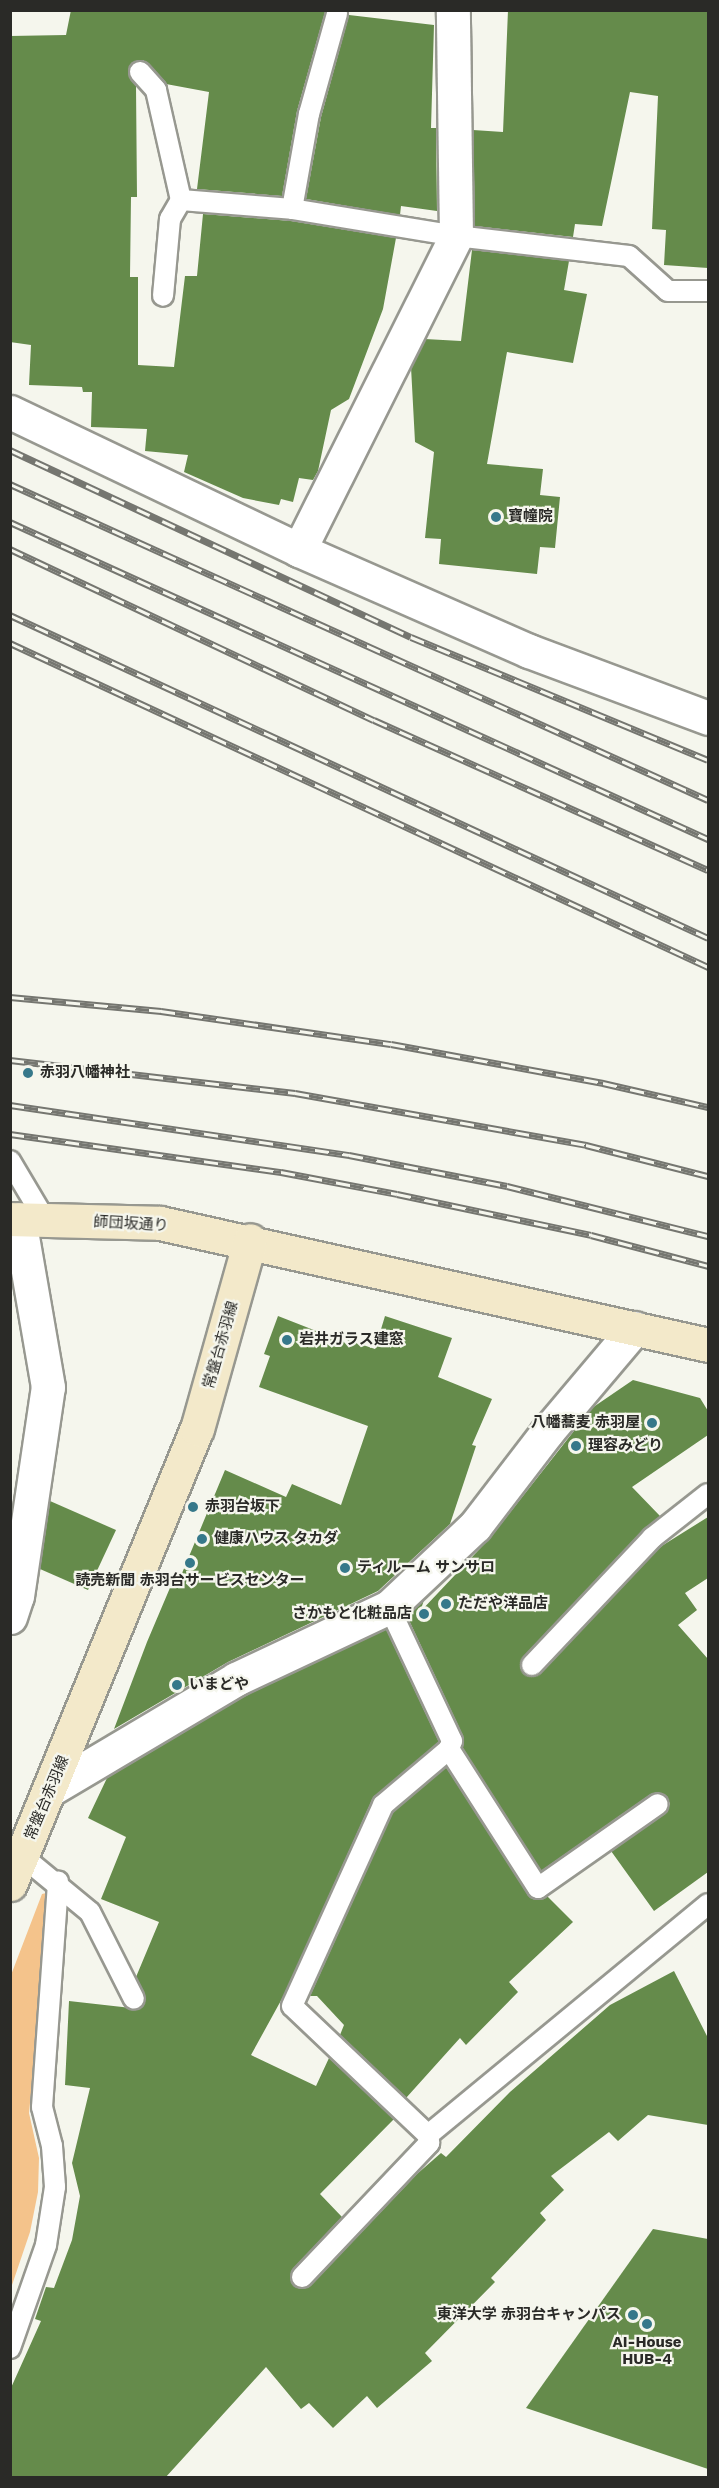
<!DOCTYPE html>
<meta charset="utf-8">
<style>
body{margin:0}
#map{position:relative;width:719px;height:2488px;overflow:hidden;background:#f5f6ed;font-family:"Work Sans","Noto Sans JP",sans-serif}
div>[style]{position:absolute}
.green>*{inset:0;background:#f4c38b}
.building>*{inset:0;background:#658b4b}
.roads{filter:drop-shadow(2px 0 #979890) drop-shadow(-2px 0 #979890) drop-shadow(0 2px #979890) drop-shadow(0 -2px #979890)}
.lane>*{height:20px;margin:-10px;padding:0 10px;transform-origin:10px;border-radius:10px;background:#fff}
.street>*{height:33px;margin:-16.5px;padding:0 16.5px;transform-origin:16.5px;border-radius:16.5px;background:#fff}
.secondary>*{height:33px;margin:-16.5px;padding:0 16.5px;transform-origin:16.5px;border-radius:16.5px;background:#f3e9ca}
.rail>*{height:7px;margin-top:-3.5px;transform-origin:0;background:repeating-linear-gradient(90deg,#f5f6ed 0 14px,#757670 0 28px);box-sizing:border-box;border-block:2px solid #757670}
.dots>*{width:16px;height:16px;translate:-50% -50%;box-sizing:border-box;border:3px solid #f5f6ed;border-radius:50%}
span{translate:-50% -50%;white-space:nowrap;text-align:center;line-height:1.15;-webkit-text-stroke:4.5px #f5f6ed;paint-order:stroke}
.poi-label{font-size:15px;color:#2a2a27;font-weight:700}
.left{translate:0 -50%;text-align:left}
.right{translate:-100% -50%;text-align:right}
.street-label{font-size:15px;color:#2a2a27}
.frame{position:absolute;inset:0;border:12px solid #2a2a27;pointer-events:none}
</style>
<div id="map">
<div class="green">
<div style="clip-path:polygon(51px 1892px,29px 2113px,39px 2158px,38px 2192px,30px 2232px,11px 2288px,11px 1975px,42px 1894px)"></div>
</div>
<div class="building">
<div style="clip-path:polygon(71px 10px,325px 12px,297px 111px,282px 196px,197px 189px,209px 92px,166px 84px,143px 60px,133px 63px,129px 69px,136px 86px,137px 197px,131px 197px,130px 277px,138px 277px,138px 365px,174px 367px,185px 276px,197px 276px,203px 214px,291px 221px,396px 238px,383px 309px,349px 399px,331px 410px,318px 471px,313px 480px,299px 478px,293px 502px,281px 499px,279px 505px,243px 498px,184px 472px,188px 455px,145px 451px,147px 429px,91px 427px,92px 392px,83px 392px,82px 387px,29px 385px,31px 345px,10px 342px,10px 36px,66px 35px)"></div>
<div style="clip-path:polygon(508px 10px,708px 10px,708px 268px,664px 265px,666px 230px,652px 229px,658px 96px,630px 92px,602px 226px,575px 224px,573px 237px,475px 226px,473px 130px,503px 132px)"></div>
<div style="clip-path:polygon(349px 15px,434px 25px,431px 128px,436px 128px,437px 211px,401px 206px,400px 215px,306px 199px,321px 117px)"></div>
<div style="clip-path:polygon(472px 250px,569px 261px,564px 290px,587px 294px,573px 363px,507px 352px,487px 464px,543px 469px,540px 495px,560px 497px,555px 548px,540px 547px,537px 574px,439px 564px,441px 539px,425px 538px,434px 452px,415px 442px,411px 367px,425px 339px,461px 341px)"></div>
<div style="clip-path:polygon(278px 1316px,347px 1343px,348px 1340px,375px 1349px,385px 1316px,452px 1338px,438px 1377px,492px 1399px,472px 1445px,476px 1446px,450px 1524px,378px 1591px,228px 1662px,114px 1729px,147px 1642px,175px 1576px,180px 1578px,225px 1470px,286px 1497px,292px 1484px,341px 1505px,368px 1426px,259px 1387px,270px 1356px,264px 1354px)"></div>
<div style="clip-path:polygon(633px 1380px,700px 1398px,708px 1411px,708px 1435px,632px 1487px,660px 1516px,523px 1657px,520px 1668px,529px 1676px,540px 1674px,660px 1547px,708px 1517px,708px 1578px,685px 1593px,697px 1610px,678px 1625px,708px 1659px,708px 1872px,654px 1911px,611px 1851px,665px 1813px,670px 1804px,667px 1797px,658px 1792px,651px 1794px,541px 1871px,462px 1748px,463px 1736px,407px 1616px,424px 1600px,420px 1612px,490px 1538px,592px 1408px)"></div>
<div style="clip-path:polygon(50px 1501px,116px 1530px,88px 1590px,40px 1569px)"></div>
<div style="clip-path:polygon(386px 1629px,439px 1742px,372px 1800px,284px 1995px,251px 2055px,316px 2086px,329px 2058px,394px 2119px,320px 2194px,342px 2217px,293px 2269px,293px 2285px,300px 2289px,311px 2285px,417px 2174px,441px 2153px,446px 2157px,510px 2092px,610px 2005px,674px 1971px,708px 2038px,708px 2125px,648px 2115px,618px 2141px,609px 2132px,551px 2176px,564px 2190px,540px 2213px,546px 2220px,491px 2278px,495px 2282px,425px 2353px,432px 2361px,377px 2408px,367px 2396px,333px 2428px,309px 2403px,301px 2409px,266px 2367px,165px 2478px,10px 2478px,10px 2390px,41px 2321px,35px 2319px,46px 2287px,54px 2288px,72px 2240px,80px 2196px,72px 2163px,90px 2088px,65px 2085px,69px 2001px,140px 2009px,146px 1999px,136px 1977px,159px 1922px,101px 1899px,126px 1837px,88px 1818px,107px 1778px,245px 1696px)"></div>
<div style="clip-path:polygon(446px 1767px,528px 1894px,538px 1900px,547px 1896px,573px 1922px,509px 1982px,518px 1992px,466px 2045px,460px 2038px,406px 2098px,340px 2035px,344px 2025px,317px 1996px,310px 1996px,393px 1812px)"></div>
<div style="clip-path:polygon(653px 2229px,708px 2239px,708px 2469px,526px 2408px)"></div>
</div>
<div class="roads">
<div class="lane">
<div style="left:140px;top:72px;width:24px;rotate:48deg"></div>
<div style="left:156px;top:90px;width:113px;rotate:77.2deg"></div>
<div style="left:181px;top:200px;width:22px;rotate:120deg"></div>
<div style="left:170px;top:219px;width:77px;rotate:95.2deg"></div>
<div style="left:181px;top:200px;width:111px;rotate:4.6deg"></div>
<div style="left:292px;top:209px;width:166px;rotate:9.3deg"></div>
<div style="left:456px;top:236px;width:174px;rotate:6.6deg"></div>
<div style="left:629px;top:256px;width:52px;rotate:41.9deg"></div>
<div style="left:668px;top:291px;width:40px"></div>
<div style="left:292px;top:209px;width:97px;rotate:-79.9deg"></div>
<div style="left:309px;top:114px;width:104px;rotate:-74.4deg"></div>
<div style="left:10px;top:1161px;width:69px;rotate:59.3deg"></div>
<div style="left:389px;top:1607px;width:148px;rotate:64.8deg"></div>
<div style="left:452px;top:1741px;width:9px;rotate:111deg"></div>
<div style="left:449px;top:1749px;width:165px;rotate:57.4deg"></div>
<div style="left:538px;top:1888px;width:146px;rotate:-35deg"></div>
<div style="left:532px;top:1665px;width:175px;rotate:-46.6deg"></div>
<div style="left:652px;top:1538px;width:71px;rotate:-38.2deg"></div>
<div style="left:22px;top:1856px;width:88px;rotate:39.5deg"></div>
<div style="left:90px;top:1912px;width:97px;rotate:63.2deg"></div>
<div style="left:428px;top:2135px;width:187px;rotate:-136.5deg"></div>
<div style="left:292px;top:2006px;width:221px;rotate:-65.6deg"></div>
<div style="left:383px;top:1805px;width:87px;rotate:-40.3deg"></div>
<div style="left:302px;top:2277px;width:185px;rotate:-46.5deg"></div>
<div style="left:429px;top:2143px;width:8px;rotate:-97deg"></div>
<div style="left:428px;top:2135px;width:363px;rotate:-39.5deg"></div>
<div style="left:10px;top:2348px;width:109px;rotate:-70.7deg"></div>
<div style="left:46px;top:2245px;width:59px;rotate:-81.2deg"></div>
<div style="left:55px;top:2187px;width:41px;rotate:-94.2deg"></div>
<div style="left:52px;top:2146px;width:40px;rotate:-104.4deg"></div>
<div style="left:42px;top:2107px;width:226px;rotate:-85.9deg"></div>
</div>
<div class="street">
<div style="left:10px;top:412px;width:320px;rotate:25.5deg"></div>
<div style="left:299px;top:550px;width:251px;rotate:23.7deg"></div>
<div style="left:529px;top:651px;width:191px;rotate:20.5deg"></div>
<div style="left:299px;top:550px;width:351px;rotate:-63.4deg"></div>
<div style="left:456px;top:236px;width:226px;rotate:-90.8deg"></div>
<div style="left:10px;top:1617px;width:22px;rotate:-72deg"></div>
<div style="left:17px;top:1596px;width:211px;rotate:-81.6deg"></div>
<div style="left:48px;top:1387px;width:170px;rotate:-99.8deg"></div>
<div style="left:51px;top:1789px;width:215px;rotate:-30.7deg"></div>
<div style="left:236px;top:1679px;width:169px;rotate:-25.2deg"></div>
<div style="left:389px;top:1607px;width:118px;rotate:-43.3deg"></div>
<div style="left:475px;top:1526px;width:118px;rotate:-52.5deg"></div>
<div style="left:547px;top:1432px;width:136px;rotate:-49.8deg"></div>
</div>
<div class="secondary">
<div style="left:10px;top:1219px;width:150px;rotate:1.5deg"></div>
<div style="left:160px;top:1223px;width:561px;rotate:12.55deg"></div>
<div style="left:10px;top:1884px;width:492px;rotate:-67.7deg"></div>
<div style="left:197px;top:1429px;width:196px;rotate:-74.3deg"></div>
</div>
</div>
<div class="rail">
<div style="left:10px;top:450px;width:442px;rotate:25deg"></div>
<div style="left:411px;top:637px;width:321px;rotate:22.5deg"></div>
<div style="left:10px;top:484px;width:766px;rotate:24.36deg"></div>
<div style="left:10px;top:522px;width:767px;rotate:24.43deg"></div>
<div style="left:10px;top:549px;width:402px;rotate:25.2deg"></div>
<div style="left:374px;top:720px;width:366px;rotate:24.2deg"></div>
<div style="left:10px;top:615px;width:769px;rotate:24.83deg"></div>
<div style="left:10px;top:643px;width:770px;rotate:24.9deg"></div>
<div style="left:10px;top:997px;width:152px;rotate:5.3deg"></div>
<div style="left:161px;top:1011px;width:232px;rotate:8.2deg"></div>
<div style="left:391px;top:1044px;width:216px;rotate:10.4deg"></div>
<div style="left:603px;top:1083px;width:108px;rotate:12.9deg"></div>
<div style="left:10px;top:1060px;width:287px;rotate:6.6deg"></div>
<div style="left:295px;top:1093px;width:296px;rotate:10.1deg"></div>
<div style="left:586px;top:1145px;width:126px;rotate:14.3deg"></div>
<div style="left:10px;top:1105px;width:343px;rotate:8.4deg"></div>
<div style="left:349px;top:1155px;width:161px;rotate:11.1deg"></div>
<div style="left:507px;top:1186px;width:207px;rotate:14deg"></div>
<div style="left:10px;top:1134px;width:274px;rotate:8deg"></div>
<div style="left:281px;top:1172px;width:118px;rotate:10.7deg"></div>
<div style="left:397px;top:1194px;width:198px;rotate:11.9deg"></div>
<div style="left:591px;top:1235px;width:121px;rotate:14.8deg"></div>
</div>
<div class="dots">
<div style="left:496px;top:517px;background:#36788a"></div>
<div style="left:28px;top:1073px;background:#36788a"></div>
<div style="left:287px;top:1340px;background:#36788a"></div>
<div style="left:652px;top:1423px;background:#36788a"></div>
<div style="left:576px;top:1446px;background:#36788a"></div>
<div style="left:193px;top:1507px;background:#36788a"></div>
<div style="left:202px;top:1539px;background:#36788a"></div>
<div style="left:190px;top:1563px;background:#36788a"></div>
<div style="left:345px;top:1568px;background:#36788a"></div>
<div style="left:446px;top:1604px;background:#36788a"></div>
<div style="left:424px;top:1614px;background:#36788a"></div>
<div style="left:177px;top:1685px;background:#36788a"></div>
<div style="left:633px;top:2315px;background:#36788a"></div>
<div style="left:647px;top:2324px;background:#36788a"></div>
</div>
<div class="poi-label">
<span class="left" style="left:508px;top:517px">寶幢院</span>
<span class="left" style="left:40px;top:1073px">赤羽八幡神社</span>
<span class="left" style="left:299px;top:1340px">岩井ガラス建窓</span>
<span class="right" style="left:640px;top:1423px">八幡蕎麦 赤羽屋</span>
<span class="left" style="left:588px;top:1446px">理容みどり</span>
<span class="left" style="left:205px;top:1507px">赤羽台坂下</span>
<span class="left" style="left:214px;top:1539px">健康ハウス タカダ</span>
<span class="left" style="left:357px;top:1568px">ティルーム サンサロ</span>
<span style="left:190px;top:1581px">読売新聞 赤羽台サービスセンター</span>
<span class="left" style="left:458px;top:1604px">ただや洋品店</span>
<span class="right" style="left:412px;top:1614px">さかもと化粧品店</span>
<span class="left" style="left:189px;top:1685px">いまどや</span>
<span class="right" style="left:621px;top:2315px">東洋大学 赤羽台キャンパス</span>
<span style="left:647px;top:2351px">AI-House<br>HUB-4</span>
</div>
<div class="street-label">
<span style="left:131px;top:1224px;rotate:3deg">師団坂通り</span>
<span style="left:221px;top:1345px;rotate:-74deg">常盤台赤羽線</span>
<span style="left:47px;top:1798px;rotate:-67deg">常盤台赤羽線</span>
</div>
<div class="frame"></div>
</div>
